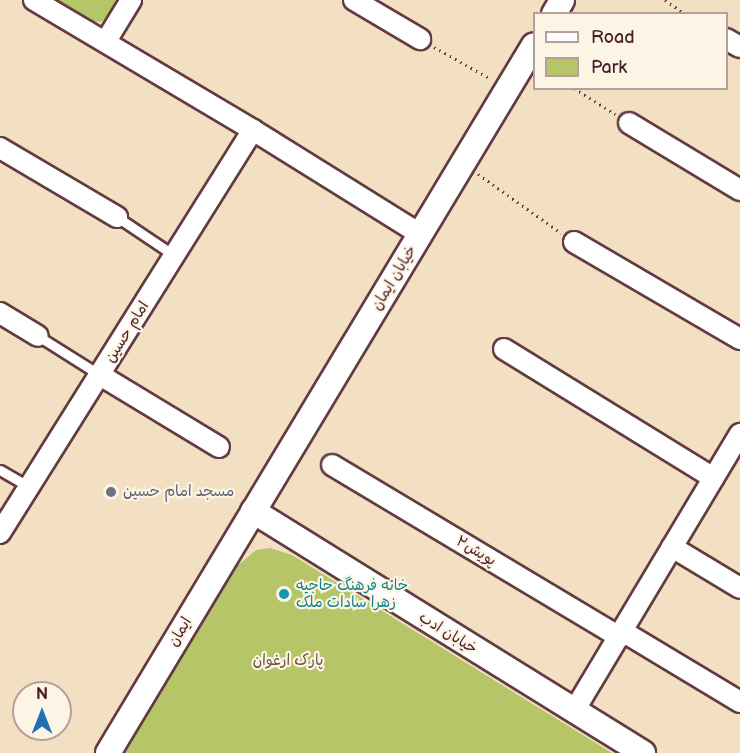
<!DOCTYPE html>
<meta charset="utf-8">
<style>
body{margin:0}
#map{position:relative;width:740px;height:753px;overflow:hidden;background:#f3e0c3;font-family:"Balsamiq Sans","Playpen Sans Arabic",sans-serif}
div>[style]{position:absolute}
.green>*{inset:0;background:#b6c567}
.path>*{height:3px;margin-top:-1.5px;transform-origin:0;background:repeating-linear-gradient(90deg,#633c42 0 1.5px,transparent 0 6px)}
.roads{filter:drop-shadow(2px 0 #633c42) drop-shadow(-2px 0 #633c42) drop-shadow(0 2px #633c42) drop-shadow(0 -2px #633c42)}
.service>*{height:9px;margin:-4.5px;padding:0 4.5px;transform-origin:4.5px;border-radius:4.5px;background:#fff}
.minor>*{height:20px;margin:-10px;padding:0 10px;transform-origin:10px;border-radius:10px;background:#fff}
.tertiary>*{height:24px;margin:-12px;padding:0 12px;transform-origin:12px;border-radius:12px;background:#fff}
.dots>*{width:16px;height:16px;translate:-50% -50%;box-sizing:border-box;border:3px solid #fcf5e5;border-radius:50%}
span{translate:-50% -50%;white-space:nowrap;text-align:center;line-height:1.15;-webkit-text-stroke:4.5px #fcf5e5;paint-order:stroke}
.street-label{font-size:15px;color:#4a1f2b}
.worship-label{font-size:15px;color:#5b616d}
.left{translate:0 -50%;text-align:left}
.culture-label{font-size:15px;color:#0d838f}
.park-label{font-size:15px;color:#6a513d}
.legend{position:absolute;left:533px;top:12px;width:195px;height:78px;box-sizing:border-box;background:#fcf5e5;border:2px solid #b59f9b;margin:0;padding:8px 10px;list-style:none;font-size:18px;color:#4a1f2b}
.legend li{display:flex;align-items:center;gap:12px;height:30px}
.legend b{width:30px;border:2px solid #b59f9b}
.north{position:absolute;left:12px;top:681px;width:60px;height:60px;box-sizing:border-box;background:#fcf5e5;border:2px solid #b59f9b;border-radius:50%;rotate:0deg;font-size:16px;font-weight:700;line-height:24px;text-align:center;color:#4a1f2b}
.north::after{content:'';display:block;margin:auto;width:21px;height:27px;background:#1f6fb2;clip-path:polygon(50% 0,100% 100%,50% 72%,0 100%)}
</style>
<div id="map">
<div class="green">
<div style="clip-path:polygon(55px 0,119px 0,110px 15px,101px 22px,90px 21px)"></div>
<div style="clip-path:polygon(270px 548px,292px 555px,612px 753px,125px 753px,236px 567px,256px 550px)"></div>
</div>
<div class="path">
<div style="left:665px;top:0;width:24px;rotate:35deg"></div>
<div style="left:434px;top:47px;width:65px;rotate:29.3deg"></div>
<div style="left:574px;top:88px;width:49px;rotate:32.4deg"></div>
<div style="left:478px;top:174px;width:102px;rotate:35.4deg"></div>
</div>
<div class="roads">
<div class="service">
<div style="left:117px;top:217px;width:70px;rotate:33.9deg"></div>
<div style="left:38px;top:336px;width:73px;rotate:32.2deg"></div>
<div style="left:0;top:470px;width:34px;rotate:30deg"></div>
</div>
<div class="minor">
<div style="left:34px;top:0;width:255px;rotate:30.7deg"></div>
<div style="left:253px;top:130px;width:197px;rotate:31.9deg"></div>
<div style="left:354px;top:0;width:77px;rotate:30.6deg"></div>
<div style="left:726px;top:39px;width:16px;rotate:30deg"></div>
<div style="left:106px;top:41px;width:48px;rotate:-58.6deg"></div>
<div style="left:629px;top:123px;width:130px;rotate:31.1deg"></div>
<div style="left:0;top:148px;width:136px;rotate:30.5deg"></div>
<div style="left:574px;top:242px;width:192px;rotate:30.3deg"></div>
<div style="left:0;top:313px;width:44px;rotate:31.2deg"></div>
<div style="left:504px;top:349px;width:246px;rotate:31.6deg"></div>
<div style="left:100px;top:375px;width:139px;rotate:31.2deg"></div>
<div style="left:332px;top:465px;width:335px;rotate:30.9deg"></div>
<div style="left:0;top:533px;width:476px;rotate:-57.9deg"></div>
<div style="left:672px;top:547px;width:79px;rotate:31.1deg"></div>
<div style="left:622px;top:631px;width:138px;rotate:31deg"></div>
<div style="left:574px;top:711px;width:323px;rotate:-59.1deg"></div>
</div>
<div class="tertiary">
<div style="left:554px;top:14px;width:16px;rotate:-60deg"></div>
<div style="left:253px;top:511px;width:459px;rotate:31.8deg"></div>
<div style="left:108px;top:753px;width:826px;rotate:-58.96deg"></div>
</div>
</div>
<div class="dots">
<div style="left:111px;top:492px;background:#6b7280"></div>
<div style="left:284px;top:594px;background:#0f9aa8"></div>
</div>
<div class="street-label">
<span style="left:394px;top:278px;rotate:-59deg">خیابان ایمان</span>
<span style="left:127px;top:332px;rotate:-58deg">امام حسین</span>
<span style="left:476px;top:551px;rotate:31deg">پویش۲</span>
<span style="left:180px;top:632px;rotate:-59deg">ایمان</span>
<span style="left:448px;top:633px;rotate:32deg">خیابان ادب</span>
</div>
<div class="worship-label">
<span class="left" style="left:123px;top:492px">مسجد امام حسین</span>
</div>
<div class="culture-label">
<span class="left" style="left:296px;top:594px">خانه فرهنگ حاجیه<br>زهرا سادات ملک</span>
</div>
<div class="park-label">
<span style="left:288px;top:661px">پارک ارغوان</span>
</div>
<ul class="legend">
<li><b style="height:8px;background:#fff"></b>Road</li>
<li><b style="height:16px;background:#b6c567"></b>Park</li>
</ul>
<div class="north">N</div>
</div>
